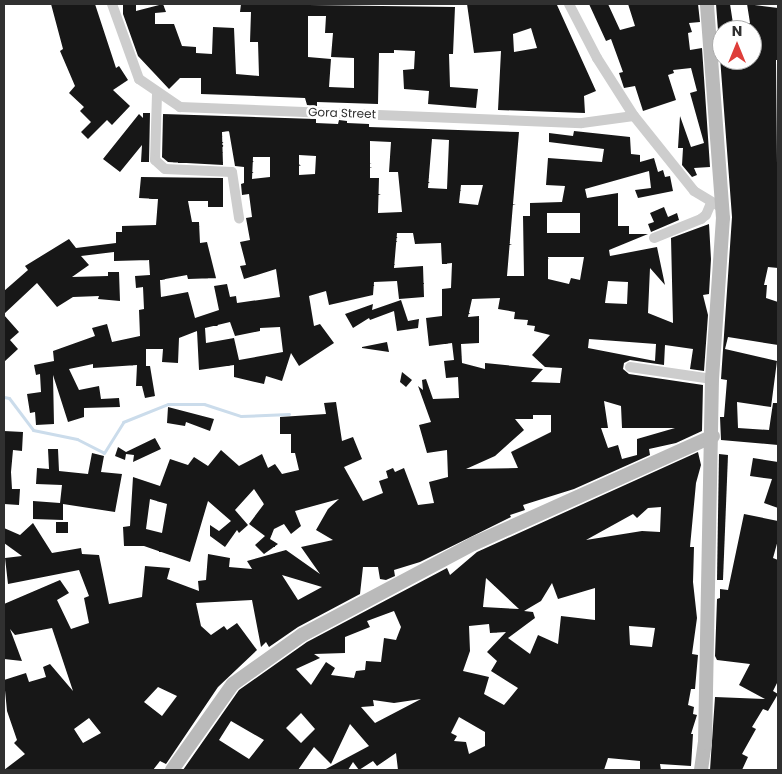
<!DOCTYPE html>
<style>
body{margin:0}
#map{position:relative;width:782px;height:774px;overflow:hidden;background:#fff;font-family:Poppins,sans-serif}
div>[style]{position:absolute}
.stream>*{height:3px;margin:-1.5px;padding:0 1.5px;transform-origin:1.5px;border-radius:1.5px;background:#cbdceb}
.building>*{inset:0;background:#171717}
.street>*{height:10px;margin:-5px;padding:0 5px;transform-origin:5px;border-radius:5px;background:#cdcdcd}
.secondary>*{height:14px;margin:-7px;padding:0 7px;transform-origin:7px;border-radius:7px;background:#bababa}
span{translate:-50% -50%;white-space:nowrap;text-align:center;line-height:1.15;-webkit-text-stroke:5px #fff;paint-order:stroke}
.street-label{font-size:12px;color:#303030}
.frame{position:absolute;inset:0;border:5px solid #303030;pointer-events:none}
.north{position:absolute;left:712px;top:20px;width:50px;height:50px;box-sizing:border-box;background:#fff;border:1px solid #acacac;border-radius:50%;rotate:0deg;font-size:14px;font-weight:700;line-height:20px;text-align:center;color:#303030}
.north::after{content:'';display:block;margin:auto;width:18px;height:22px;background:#de3e3a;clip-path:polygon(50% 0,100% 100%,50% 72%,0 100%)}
</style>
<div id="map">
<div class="stream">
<div style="left:4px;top:397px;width:5px;rotate:11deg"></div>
<div style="left:9px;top:398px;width:40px;rotate:53deg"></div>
<div style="left:33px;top:430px;width:45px;rotate:11.6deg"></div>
<div style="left:77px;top:439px;width:30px;rotate:27deg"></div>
<div style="left:104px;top:453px;width:36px;rotate:-58deg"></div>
<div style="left:123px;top:422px;width:48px;rotate:-21.8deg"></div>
<div style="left:168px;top:404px;width:36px"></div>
<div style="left:204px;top:404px;width:39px;rotate:18deg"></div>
<div style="left:241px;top:416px;width:48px;rotate:-2.4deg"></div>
</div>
<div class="building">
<div style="clip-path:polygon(51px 4px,95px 4px,116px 68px,119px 66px,128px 80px,113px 90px,130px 106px,112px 125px,107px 120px,88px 139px,81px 132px,91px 122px,80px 111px,84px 107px,69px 93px,75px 86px,60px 51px,63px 49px)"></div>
<div style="clip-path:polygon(evenodd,123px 4px,136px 4px,136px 11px,163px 4px,166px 12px,155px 13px,155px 24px,174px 24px,182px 46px,196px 47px,196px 53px,212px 54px,213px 27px,234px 28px,236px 74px,259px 76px,258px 42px,250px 42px,251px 12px,240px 12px,241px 4px,455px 7px,453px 54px,449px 54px,450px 87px,478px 89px,476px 108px,428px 104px,429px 91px,404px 89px,403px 70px,414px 69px,415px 51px,394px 50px,394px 53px,379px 53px,378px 104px,317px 102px,317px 106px,307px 105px,305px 98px,201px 94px,201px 78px,180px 78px,169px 89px,138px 56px,123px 14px,123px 4px,308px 16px,326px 16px,325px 33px,333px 33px,331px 57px,354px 58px,354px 88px,329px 87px,331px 59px,308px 57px,308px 16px)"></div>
<div style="clip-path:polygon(evenodd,467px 4px,557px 5px,596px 91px,584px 96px,585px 113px,498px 110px,501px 51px,474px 53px,467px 4px,531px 28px,537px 48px,514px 52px,513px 34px,531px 28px)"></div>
<div style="clip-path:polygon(589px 4px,608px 4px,620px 30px,635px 26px,628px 4px,698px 4px,700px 22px,689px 23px,692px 32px,688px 33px,690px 50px,702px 48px,710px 167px,694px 168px,697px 175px,692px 177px,682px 165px,683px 148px,678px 148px,680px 116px,691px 147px,704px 143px,690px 93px,697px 91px,691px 68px,673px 70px,674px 73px,668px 75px,676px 100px,643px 111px,635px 86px,624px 88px,619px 73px,623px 72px,611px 39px,606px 41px)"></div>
<div style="clip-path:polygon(716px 4px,730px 4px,734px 30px,722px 30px,722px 60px,752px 60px,752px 30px,734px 29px,750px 23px,747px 4px,778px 8px,778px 60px,776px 60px,778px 268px,768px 267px,764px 285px,767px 285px,766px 298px,778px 302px,778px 345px,728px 337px,725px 349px,777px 361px,771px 407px,737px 402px,738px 428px,769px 430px,773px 403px,778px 403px,778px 445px,721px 440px,720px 417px,724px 417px,727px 380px,721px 379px,732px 217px)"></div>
<div style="clip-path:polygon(143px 113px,150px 113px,149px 162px,141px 162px,142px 145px,120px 172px,103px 159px,139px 114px,143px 118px)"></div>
<div style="clip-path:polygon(evenodd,163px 114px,316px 119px,316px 123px,338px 124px,339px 120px,347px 121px,347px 123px,369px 124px,369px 127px,519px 132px,507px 276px,524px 276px,523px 216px,530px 216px,530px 203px,562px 202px,565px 186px,546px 185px,548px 158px,602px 162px,604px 149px,549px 142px,549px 133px,573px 136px,574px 131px,630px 137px,631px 154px,640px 155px,640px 162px,654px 158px,658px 172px,663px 170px,665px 177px,670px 176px,673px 191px,638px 198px,635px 190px,651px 188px,649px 171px,585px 189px,587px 198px,618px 193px,618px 226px,629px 226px,629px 234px,648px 234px,609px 250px,610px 256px,657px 247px,665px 285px,650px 268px,648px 313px,673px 323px,671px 238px,709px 224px,711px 259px,709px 294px,703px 295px,708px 315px,704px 371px,690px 369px,693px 349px,665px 345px,664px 365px,630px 360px,624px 363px,623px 369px,629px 374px,703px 385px,702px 431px,676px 443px,649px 449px,650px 455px,574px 489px,523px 505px,525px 510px,510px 515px,511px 517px,420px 562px,394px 570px,395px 576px,386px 580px,380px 579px,378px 567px,363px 567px,360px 594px,298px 627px,269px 647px,266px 642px,261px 647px,252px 600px,196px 603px,201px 626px,211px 635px,224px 626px,227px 630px,237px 623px,257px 650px,218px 687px,166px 764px,160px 761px,153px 770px,4px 770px,25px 754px,14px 743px,17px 740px,7px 711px,4px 680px,26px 673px,29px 682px,46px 677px,43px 667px,50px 664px,73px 691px,52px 628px,15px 635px,10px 629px,22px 661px,4px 659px,4px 604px,60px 580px,69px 593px,57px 600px,71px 629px,89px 623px,84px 598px,89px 596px,79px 570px,8px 584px,5px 558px,22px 556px,4px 543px,4px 528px,20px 535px,33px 523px,52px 553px,81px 548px,82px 554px,99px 555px,109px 604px,142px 597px,145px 566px,170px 568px,167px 579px,199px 591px,198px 581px,206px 580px,208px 554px,230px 558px,229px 567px,252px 569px,247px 561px,286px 550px,320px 574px,301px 547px,333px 540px,316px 530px,328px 509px,339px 499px,295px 511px,301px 526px,291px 534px,284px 524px,274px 529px,270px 539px,278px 544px,264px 554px,255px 545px,265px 536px,249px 524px,264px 504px,254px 489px,235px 510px,248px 525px,239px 533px,237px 530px,225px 547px,210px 536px,210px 525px,219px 531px,231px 521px,208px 501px,190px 562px,144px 546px,124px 546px,123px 527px,130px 526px,133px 477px,160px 486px,170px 459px,188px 465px,194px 457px,208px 466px,221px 450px,239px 466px,262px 454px,268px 468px,275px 464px,282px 474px,299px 470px,295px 453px,291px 453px,291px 434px,280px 434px,280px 417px,326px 414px,324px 403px,336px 402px,342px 441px,353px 437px,362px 459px,344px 467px,363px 501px,383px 493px,379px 481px,388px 478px,386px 471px,393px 468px,395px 472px,404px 468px,418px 505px,434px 503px,429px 482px,448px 477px,447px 450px,427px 453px,419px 425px,431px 422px,418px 386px,423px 390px,422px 380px,426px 379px,433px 399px,459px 398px,458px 377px,446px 378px,444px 361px,454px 360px,452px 343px,429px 346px,426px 318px,442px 316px,442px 289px,451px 288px,452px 263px,442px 264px,441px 243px,415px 244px,413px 233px,397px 233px,394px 268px,423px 266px,424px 297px,399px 299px,397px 281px,374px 282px,373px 295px,329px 305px,326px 291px,309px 296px,314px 326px,320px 324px,334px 343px,299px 366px,291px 353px,282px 381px,266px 376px,264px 384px,234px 377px,234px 365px,199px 370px,197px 331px,179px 338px,178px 363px,162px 362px,163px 349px,146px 349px,146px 366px,150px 366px,155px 396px,145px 398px,142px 386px,136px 386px,137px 365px,93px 368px,93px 364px,69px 369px,79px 390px,99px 386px,101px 399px,119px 398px,120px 407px,84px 408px,84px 417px,68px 422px,53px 375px,54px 424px,36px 425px,35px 412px,30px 413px,27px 394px,41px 392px,40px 374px,36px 375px,34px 365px,54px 361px,53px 351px,95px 336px,92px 328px,107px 324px,112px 342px,140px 336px,139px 310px,144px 309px,143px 287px,136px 288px,135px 276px,150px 275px,149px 260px,114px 261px,114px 252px,81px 256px,89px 265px,72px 277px,108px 276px,108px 272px,119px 272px,120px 301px,98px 299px,99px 296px,73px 297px,57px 307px,37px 283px,4px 314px,4px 291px,28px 270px,25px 266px,69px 239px,76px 248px,116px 243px,116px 232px,122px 232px,122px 226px,156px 225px,158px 199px,139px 198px,141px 177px,223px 178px,223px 207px,208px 207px,208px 201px,188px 201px,192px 222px,199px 222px,200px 243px,207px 242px,216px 278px,188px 279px,187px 275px,160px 280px,161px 297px,188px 292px,195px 318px,219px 310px,214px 286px,227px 284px,230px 297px,236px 296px,237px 303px,280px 297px,276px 269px,244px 279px,240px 266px,246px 265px,240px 242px,250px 240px,246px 218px,252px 217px,249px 194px,242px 195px,241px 184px,244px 183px,244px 167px,235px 166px,229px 131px,222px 132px,223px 165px,168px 162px,162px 157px,163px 114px,432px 139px,449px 140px,447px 189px,428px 188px,432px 139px,163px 114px,370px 141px,391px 142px,389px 172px,398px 172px,402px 212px,378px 213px,379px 178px,370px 178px,370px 141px,163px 114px,299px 155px,316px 156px,315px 174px,299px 175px,299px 155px,163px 114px,253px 157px,270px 157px,270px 177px,252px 179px,253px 157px,163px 114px,461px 185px,483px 185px,478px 205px,459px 203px,461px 185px,163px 114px,547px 213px,580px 213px,580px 233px,547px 233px,547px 213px,163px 114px,548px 257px,584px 257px,580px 280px,571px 278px,569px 284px,548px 279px,548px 257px,163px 114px,608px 281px,628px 282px,627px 304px,605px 303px,608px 281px,163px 114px,500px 298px,498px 309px,515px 312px,514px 319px,528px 320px,527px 325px,535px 326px,534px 331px,550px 335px,532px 355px,545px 367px,562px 368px,560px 383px,531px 382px,543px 369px,485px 363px,485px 369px,462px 363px,461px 344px,479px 343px,479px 316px,468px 317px,472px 299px,500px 298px,163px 114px,230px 322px,235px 336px,260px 331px,260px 328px,280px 327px,283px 352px,239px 360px,234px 338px,206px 343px,205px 328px,230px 322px,163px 114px,589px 339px,656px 344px,655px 361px,588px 348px,589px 339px,163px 114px,604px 401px,621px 406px,622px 428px,675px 428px,637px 439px,637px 455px,622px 459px,618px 445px,608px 448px,601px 428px,608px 428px,604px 401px,163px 114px,533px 415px,551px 415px,551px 432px,511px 452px,518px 468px,466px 469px,495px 456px,524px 430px,515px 419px,533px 419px,533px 415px,163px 114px,150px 499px,167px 504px,162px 533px,146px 529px,150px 499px,163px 114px,282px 575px,322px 587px,298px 600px,282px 575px,163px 114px,158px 687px,177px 696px,162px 716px,144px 702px,158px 687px,163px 114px,89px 718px,101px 733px,83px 743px,74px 729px,89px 718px)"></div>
<div style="clip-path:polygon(664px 207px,668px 217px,677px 213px,679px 220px,651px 232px,648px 224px,654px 222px,650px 213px)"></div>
<div style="clip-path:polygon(401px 300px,408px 321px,419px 319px,418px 328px,397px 331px,394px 311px,370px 320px,369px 318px,353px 328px,345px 314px,373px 304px,372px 310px)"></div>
<div style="clip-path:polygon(4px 315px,19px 332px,10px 340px,18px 349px,4px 362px)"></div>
<div style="clip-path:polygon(387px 342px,389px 352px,362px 348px,362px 347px)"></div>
<div style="clip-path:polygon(402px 372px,412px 380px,406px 387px,400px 382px)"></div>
<div style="clip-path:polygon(168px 407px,214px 419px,210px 431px,186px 422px,185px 426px,167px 423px)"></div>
<div style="clip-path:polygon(4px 431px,23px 432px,22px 451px,13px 450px,11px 472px,12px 489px,20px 489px,19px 505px,4px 504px)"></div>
<div style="clip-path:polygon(155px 438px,161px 449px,133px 462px,134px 455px,126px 454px,125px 460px,115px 456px,118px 447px,126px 452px)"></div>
<div style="clip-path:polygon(48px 449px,58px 449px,59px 471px,88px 474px,92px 453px,104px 456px,101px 472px,122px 474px,115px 512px,63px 504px,63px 520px,33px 519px,33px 501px,60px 503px,62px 485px,36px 484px,37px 468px,49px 469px)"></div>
<div style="clip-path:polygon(evenodd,698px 452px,701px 465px,696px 483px,690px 547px,694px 547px,693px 582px,697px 618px,692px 654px,698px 655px,695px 689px,691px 689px,688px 705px,694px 707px,693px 714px,697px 715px,691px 734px,693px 734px,691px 766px,660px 764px,661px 770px,640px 770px,640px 761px,608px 758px,604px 770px,398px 770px,396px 753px,377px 766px,373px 761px,359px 770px,353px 762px,348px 770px,324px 770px,369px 746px,350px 724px,331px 764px,314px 747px,298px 770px,183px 770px,239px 690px,307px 642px,447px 568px,450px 575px,477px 552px,698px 452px,661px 507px,660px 532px,642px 531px,586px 540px,633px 514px,637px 518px,648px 508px,661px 507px,698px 452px,486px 578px,519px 609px,483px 607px,486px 578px,698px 452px,552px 583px,558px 599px,595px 588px,595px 620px,561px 616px,558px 644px,538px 635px,530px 654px,508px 638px,535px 618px,533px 612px,524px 611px,541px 601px,552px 583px,698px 452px,394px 611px,401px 627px,396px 640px,384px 638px,381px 662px,366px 661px,365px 670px,356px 671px,354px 678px,331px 675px,335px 668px,326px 662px,311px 685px,296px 669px,320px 658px,314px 654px,345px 653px,345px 637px,370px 627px,367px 621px,394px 611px,698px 452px,489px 624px,490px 633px,506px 632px,487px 652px,497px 661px,491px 671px,518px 688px,504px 705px,484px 694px,489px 677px,463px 671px,470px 651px,469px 626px,489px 624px,698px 452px,629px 626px,655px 628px,652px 647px,630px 645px,629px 626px,698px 452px,421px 699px,375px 723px,361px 707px,374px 706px,373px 700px,394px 703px,421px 699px,698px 452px,301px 713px,315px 729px,301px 743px,286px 728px,301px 713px,698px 452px,459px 717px,485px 732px,485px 746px,469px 754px,466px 742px,454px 741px,457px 736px,451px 733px,459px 717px,698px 452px,231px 721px,264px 740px,249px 759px,219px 740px,231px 721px)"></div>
<div style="clip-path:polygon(719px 454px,728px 455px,723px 580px,717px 580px)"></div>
<div style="clip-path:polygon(753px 458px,778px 462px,778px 508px,764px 503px,772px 479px,750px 476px)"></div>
<div style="clip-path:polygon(744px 514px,778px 521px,778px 540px,773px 558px,778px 560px,778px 681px,773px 691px,778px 694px,768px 711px,763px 709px,752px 727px,756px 729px,742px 754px,748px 757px,742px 770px,710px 770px,715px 697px,765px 699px,739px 685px,750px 664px,717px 660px,715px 656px,717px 599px,720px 598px,720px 589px,728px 590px)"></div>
<div style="clip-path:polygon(56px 522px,68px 522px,68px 533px,56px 533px)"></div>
</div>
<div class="street">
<div style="left:112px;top:4px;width:80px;rotate:70.2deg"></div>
<div style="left:139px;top:79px;width:50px;rotate:34.3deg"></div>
<div style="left:180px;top:107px;width:402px;rotate:2.3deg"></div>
<div style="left:582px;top:123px;width:52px;rotate:-7.7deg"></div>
<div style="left:569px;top:4px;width:61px;rotate:62.6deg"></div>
<div style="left:597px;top:58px;width:69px;rotate:57.5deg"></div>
<div style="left:634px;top:116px;width:96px;rotate:51.3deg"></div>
<div style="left:694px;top:191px;width:33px;rotate:31deg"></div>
<div style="left:157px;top:94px;width:66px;rotate:91.7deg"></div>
<div style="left:155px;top:160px;width:13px;rotate:42deg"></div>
<div style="left:165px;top:169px;width:67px;rotate:2.6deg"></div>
<div style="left:232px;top:172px;width:47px;rotate:81.3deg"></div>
<div style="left:654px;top:238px;width:51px;rotate:-22deg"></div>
<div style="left:701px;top:219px;width:6px;rotate:-39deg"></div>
<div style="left:706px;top:215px;width:13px;rotate:-67deg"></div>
<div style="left:630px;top:367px;width:83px;rotate:8.3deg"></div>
</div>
<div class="secondary">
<div style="left:172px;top:770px;width:105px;rotate:-54.7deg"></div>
<div style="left:233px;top:684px;width:85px;rotate:-35.4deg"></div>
<div style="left:302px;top:635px;width:194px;rotate:-28deg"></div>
<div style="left:473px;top:544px;width:263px;rotate:-24.2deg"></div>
<div style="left:701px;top:770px;width:27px;rotate:-82deg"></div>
<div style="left:705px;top:743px;width:364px;rotate:-88.9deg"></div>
<div style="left:712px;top:379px;width:161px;rotate:-86.1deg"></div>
<div style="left:723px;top:218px;width:215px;rotate:-94.3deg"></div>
</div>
<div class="street-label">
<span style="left:342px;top:113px;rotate:2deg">Gora Street</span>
</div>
<div class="frame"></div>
<div class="north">N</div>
</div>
